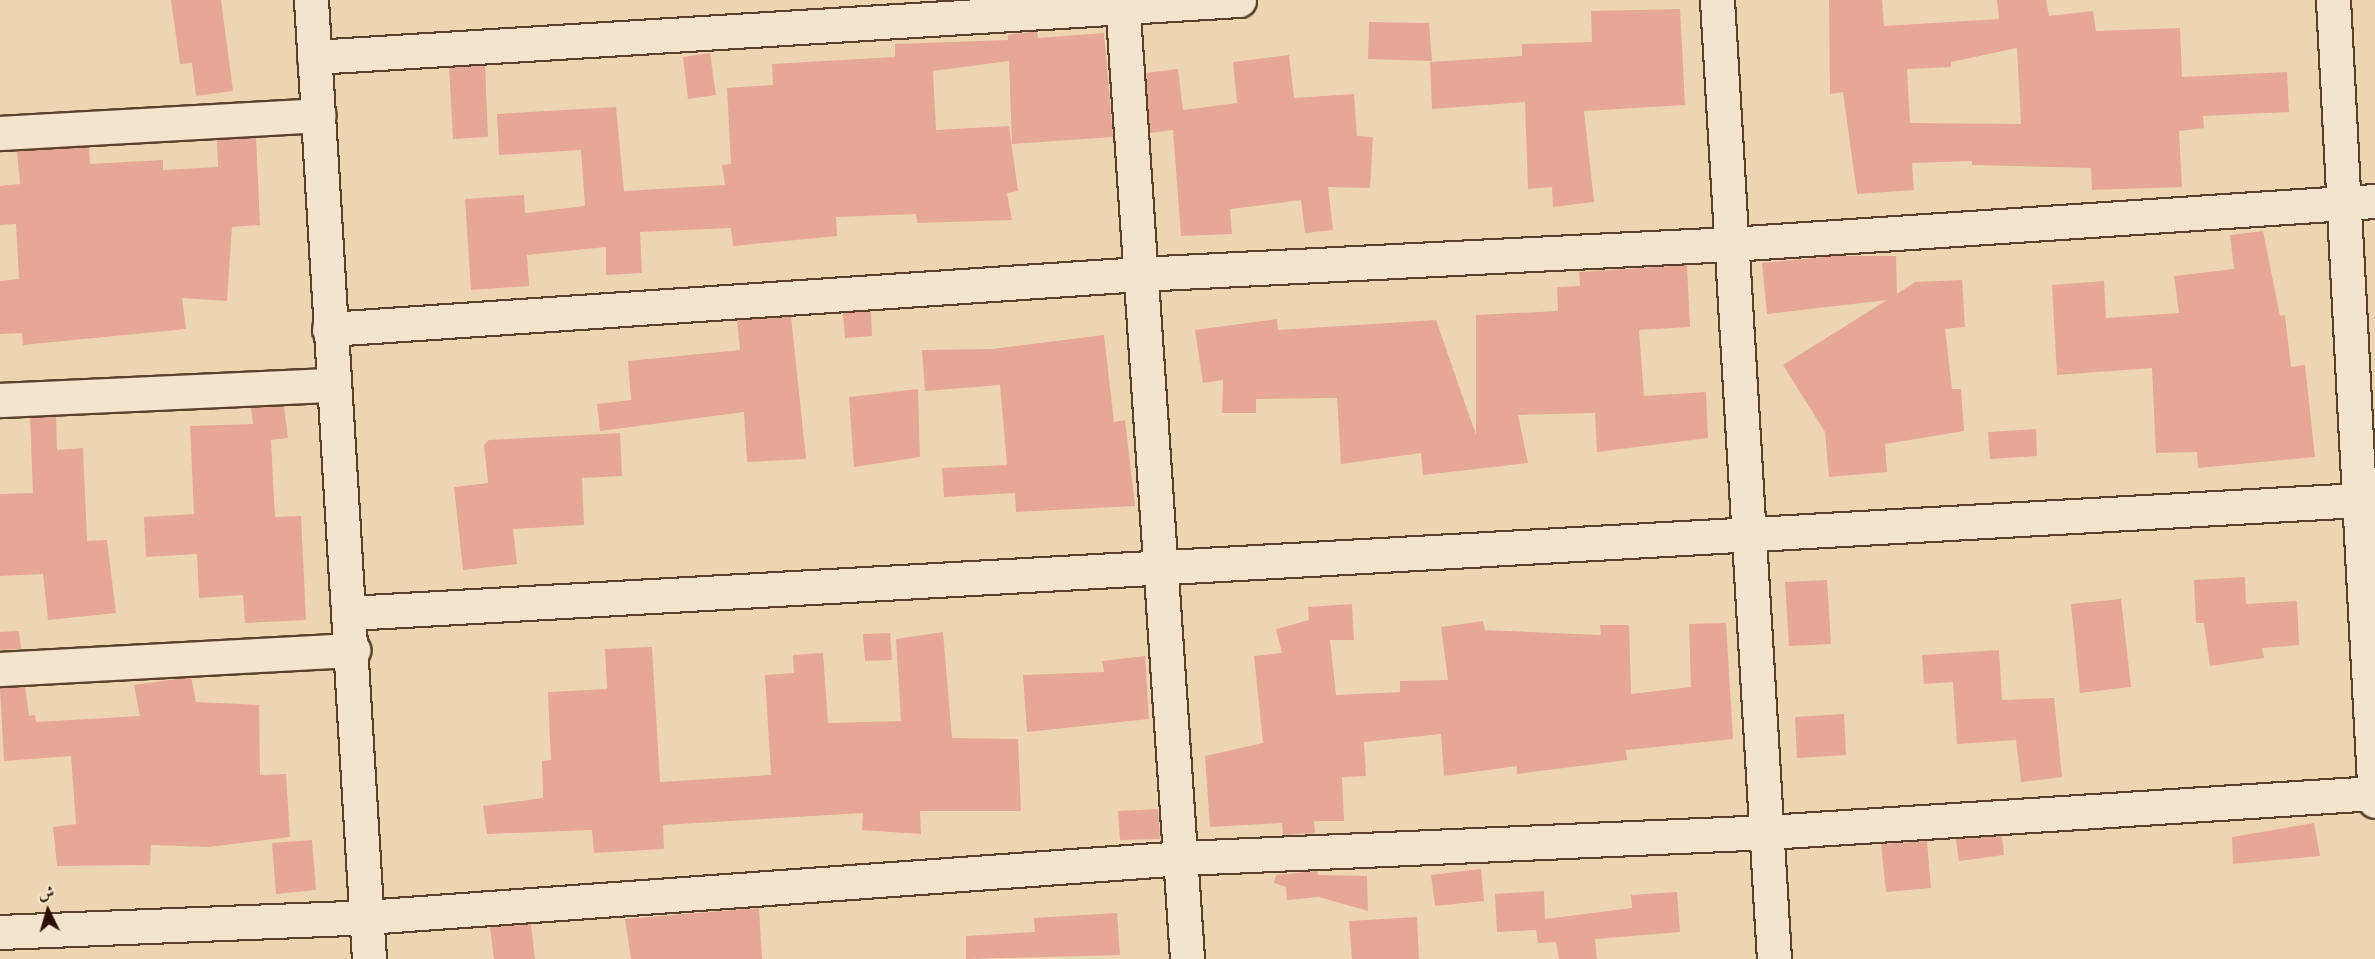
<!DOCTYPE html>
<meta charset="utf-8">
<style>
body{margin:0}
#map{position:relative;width:2375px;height:959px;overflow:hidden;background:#eed5b2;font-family:Alegreya,Amiri,serif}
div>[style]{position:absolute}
.building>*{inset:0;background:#e6a796}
.roads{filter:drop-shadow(2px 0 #5a412c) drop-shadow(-2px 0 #5a412c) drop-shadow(0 2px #5a412c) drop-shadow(0 -2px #5a412c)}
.minor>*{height:33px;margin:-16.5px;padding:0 16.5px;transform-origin:16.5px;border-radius:16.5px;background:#f4e4cd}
span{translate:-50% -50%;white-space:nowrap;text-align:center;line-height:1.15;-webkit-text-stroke:6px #f4e4cd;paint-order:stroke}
.north{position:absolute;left:18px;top:881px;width:60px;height:60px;-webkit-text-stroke:4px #f4e4cd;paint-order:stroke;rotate:355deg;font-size:16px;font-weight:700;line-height:24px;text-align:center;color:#281000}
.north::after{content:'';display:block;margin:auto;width:21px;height:27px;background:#281000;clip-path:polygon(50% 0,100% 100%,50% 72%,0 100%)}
</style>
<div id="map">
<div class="building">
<div style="clip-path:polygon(171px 0,221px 0,233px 91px,196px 96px,192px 63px,180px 64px)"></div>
<div style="clip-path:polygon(evenodd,1829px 0,1882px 0,1884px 26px,1999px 19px,1997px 0,2046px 0,2049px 16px,2093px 11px,2096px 31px,2180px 28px,2182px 77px,2287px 72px,2289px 112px,2203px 116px,2204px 128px,2179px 131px,2182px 187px,2092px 190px,2091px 168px,1972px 165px,1972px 161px,1912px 163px,1914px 190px,1857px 194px,1843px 92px,1830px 94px,1829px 0,2017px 48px,2021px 124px,1910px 123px,1907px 69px,1951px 67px,1951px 62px,2017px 48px)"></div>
<div style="clip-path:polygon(1680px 9px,1685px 105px,1584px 111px,1594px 202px,1553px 207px,1552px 187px,1528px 189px,1525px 102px,1432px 109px,1430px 62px,1522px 56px,1522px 44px,1592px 42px,1591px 11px)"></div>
<div style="clip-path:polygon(1369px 22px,1429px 23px,1432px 61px,1368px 59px)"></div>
<div style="clip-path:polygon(1037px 31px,1038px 38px,1104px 33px,1113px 137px,1012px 144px,1009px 61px,933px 71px,936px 130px,1009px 126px,1018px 191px,1007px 193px,1012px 220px,917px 223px,916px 214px,836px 217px,837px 236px,733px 246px,731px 228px,640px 232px,642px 273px,606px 275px,606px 247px,527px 255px,529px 286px,471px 290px,465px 199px,524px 195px,525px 213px,585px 206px,581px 150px,499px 155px,497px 114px,616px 107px,624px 191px,725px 185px,722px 165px,731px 164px,727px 88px,773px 85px,772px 64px,895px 57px,895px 44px,1008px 40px,1008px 35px)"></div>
<div style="clip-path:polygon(710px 53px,716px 95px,688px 99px,683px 57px)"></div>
<div style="clip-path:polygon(1289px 55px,1294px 98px,1354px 94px,1357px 136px,1373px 137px,1370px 188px,1328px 187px,1333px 230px,1305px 233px,1301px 200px,1230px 209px,1232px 234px,1181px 236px,1173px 130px,1150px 133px,1146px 73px,1178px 69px,1183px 110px,1237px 103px,1233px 62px)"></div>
<div style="clip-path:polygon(485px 65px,488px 137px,453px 139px,449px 67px)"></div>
<div style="clip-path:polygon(256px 137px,260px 225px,232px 227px,227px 301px,182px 298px,186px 329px,23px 345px,22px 333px,0 334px,0 281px,19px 279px,16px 224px,0 225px,0 186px,20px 184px,17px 151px,89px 147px,90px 164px,163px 160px,163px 170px,218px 167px,217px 140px)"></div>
<div style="clip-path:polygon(2263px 231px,2280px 316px,2285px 315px,2291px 367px,2305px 365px,2315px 457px,2198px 468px,2197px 452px,2156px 453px,2152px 368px,2057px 375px,2052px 285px,2104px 281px,2106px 318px,2179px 313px,2174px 276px,2234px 269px,2230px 235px)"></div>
<div style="clip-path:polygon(1835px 256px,1896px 256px,1897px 294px,1915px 282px,1962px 280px,1965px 327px,1945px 329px,1952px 389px,1961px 389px,1964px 431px,1885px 444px,1887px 472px,1829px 477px,1825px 432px,1783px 365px,1887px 300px,1767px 314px,1762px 263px)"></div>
<div style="clip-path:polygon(1687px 265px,1690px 327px,1639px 330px,1644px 396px,1706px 392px,1708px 438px,1597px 452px,1595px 413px,1518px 415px,1528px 463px,1423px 475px,1421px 453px,1341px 464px,1337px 398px,1256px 399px,1256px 413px,1222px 413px,1223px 380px,1203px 383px,1195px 330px,1277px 319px,1278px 330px,1436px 320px,1476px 435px,1476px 315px,1558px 311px,1557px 287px,1580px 286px,1579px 272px)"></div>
<div style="clip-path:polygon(871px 311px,872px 336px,845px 338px,843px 313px)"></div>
<div style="clip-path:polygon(791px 316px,806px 459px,747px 462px,744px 412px,600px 431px,597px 404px,631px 400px,628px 361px,740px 350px,737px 320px)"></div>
<div style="clip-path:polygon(1104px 335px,1114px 422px,1125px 420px,1135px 506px,1016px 512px,1015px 493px,944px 497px,942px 468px,1007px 465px,1000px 385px,925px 391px,922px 350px,992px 349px)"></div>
<div style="clip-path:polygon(918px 389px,920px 457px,854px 467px,849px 397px)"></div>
<div style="clip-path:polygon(284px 406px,288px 438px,271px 440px,275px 517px,301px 516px,306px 620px,245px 623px,243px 595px,199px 598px,197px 554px,146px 557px,144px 517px,194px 514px,190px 426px,253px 424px,251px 408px)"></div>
<div style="clip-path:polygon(56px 416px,57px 450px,83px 448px,87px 541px,107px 540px,116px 613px,48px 620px,43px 574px,0 576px,0 494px,33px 493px,30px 417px)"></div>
<div style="clip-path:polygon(2036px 429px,2037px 456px,1990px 459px,1988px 432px)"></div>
<div style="clip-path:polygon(620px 433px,622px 476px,582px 478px,584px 525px,513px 529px,517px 564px,463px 570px,454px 487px,488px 483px,484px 445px,489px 440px)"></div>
<div style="clip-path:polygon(2245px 577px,2246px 604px,2297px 601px,2299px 645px,2262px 648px,2264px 658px,2210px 666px,2204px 623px,2196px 623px,2194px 580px)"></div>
<div style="clip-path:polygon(1827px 580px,1831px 644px,1789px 646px,1785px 582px)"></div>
<div style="clip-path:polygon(2121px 599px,2131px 687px,2080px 693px,2071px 604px)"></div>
<div style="clip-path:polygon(1352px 604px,1354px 640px,1330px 640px,1336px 695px,1400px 692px,1400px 681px,1448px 680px,1441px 627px,1483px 621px,1485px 630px,1601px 635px,1600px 625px,1629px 625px,1631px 694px,1691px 687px,1689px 624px,1726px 623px,1733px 739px,1626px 750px,1627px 760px,1517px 774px,1517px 766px,1444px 776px,1441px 734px,1364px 742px,1366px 776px,1342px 777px,1344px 821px,1314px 821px,1315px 833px,1283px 835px,1282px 823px,1210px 827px,1205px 756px,1263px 743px,1254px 656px,1282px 653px,1276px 629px,1309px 620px,1308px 607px)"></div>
<div style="clip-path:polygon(19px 631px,21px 649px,0 650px,0 632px)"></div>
<div style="clip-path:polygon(943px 632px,952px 738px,1018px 739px,1021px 811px,920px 811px,921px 834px,862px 830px,863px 813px,663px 825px,664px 849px,594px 853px,592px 830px,487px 834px,483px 806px,543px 798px,542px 761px,551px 760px,548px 692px,607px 689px,605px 649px,652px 647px,660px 782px,771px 775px,765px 675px,794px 673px,793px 655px,823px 653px,828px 723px,901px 721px,896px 639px)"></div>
<div style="clip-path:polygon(890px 633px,892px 660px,865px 661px,863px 634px)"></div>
<div style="clip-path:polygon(1999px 650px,2002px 700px,2054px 698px,2062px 777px,2021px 782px,2016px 740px,1957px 744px,1953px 682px,1924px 684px,1922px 655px)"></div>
<div style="clip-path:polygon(1145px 656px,1149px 719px,1027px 732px,1023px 675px,1104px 672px,1102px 661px)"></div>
<div style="clip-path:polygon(191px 677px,196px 702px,259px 705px,260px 775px,286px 774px,290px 837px,208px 847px,151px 845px,150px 865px,57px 866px,53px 827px,76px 824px,71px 756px,4px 761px,0 688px,25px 686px,29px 716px,35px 715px,36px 722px,140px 716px,134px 685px)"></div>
<div style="clip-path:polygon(1844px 714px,1846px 755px,1797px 758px,1795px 717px)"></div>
<div style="clip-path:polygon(1158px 809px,1160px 839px,1120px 840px,1118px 811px)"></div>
<div style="clip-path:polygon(2314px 823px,2320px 856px,2233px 864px,2232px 837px)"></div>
<div style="clip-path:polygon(2002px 836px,2004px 855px,1959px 861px,1956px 839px)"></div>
<div style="clip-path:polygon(312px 840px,316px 890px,276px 894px,272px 843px)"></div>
<div style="clip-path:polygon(1927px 841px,1931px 888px,1886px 892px,1881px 844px)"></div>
<div style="clip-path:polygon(1481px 869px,1484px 901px,1435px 906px,1431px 875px)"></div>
<div style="clip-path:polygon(1317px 871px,1318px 875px,1367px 876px,1368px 911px,1319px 897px,1287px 900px,1286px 887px,1274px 883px,1276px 875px)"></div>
<div style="clip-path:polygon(1544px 891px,1545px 919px,1632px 908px,1631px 895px,1677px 892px,1680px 932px,1595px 939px,1597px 959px,1559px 959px,1556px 942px,1538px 943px,1536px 930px,1497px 932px,1495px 894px)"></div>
<div style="clip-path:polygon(759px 908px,762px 959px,631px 959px,625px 919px)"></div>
<div style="clip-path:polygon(1117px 913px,1120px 955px,966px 959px,966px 936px,1035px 932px,1034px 918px)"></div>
<div style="clip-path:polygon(1417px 917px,1419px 959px,1352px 959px,1349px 921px)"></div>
<div style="clip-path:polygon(531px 924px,535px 959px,494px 959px,490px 927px)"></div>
</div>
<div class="roads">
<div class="minor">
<div style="left:311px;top:0;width:961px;rotate:86.54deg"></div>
<div style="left:1122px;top:0;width:961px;rotate:86.12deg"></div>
<div style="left:1717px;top:0;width:961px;rotate:86.6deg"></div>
<div style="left:2333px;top:0;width:802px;rotate:87deg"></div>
<div style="left:314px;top:57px;width:927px;rotate:-3.53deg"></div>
<div style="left:0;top:133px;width:319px;rotate:-3.2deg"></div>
<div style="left:329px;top:329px;width:813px;rotate:-3.88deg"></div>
<div style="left:1140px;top:274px;width:592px;rotate:-2.91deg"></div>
<div style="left:1731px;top:244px;width:645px;rotate:-3.82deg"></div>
<div style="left:0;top:400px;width:334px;rotate:-2.6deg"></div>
<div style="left:350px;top:613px;width:2028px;rotate:-3.22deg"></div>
<div style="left:0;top:669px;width:354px;rotate:-3.1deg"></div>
<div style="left:0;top:932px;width:366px;rotate:-2.3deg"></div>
<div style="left:366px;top:917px;width:819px;rotate:-4.13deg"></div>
<div style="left:1183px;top:858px;width:586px;rotate:-2.54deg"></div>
<div style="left:1768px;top:832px;width:608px;rotate:-3.68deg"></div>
</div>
</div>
<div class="north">ش</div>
</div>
